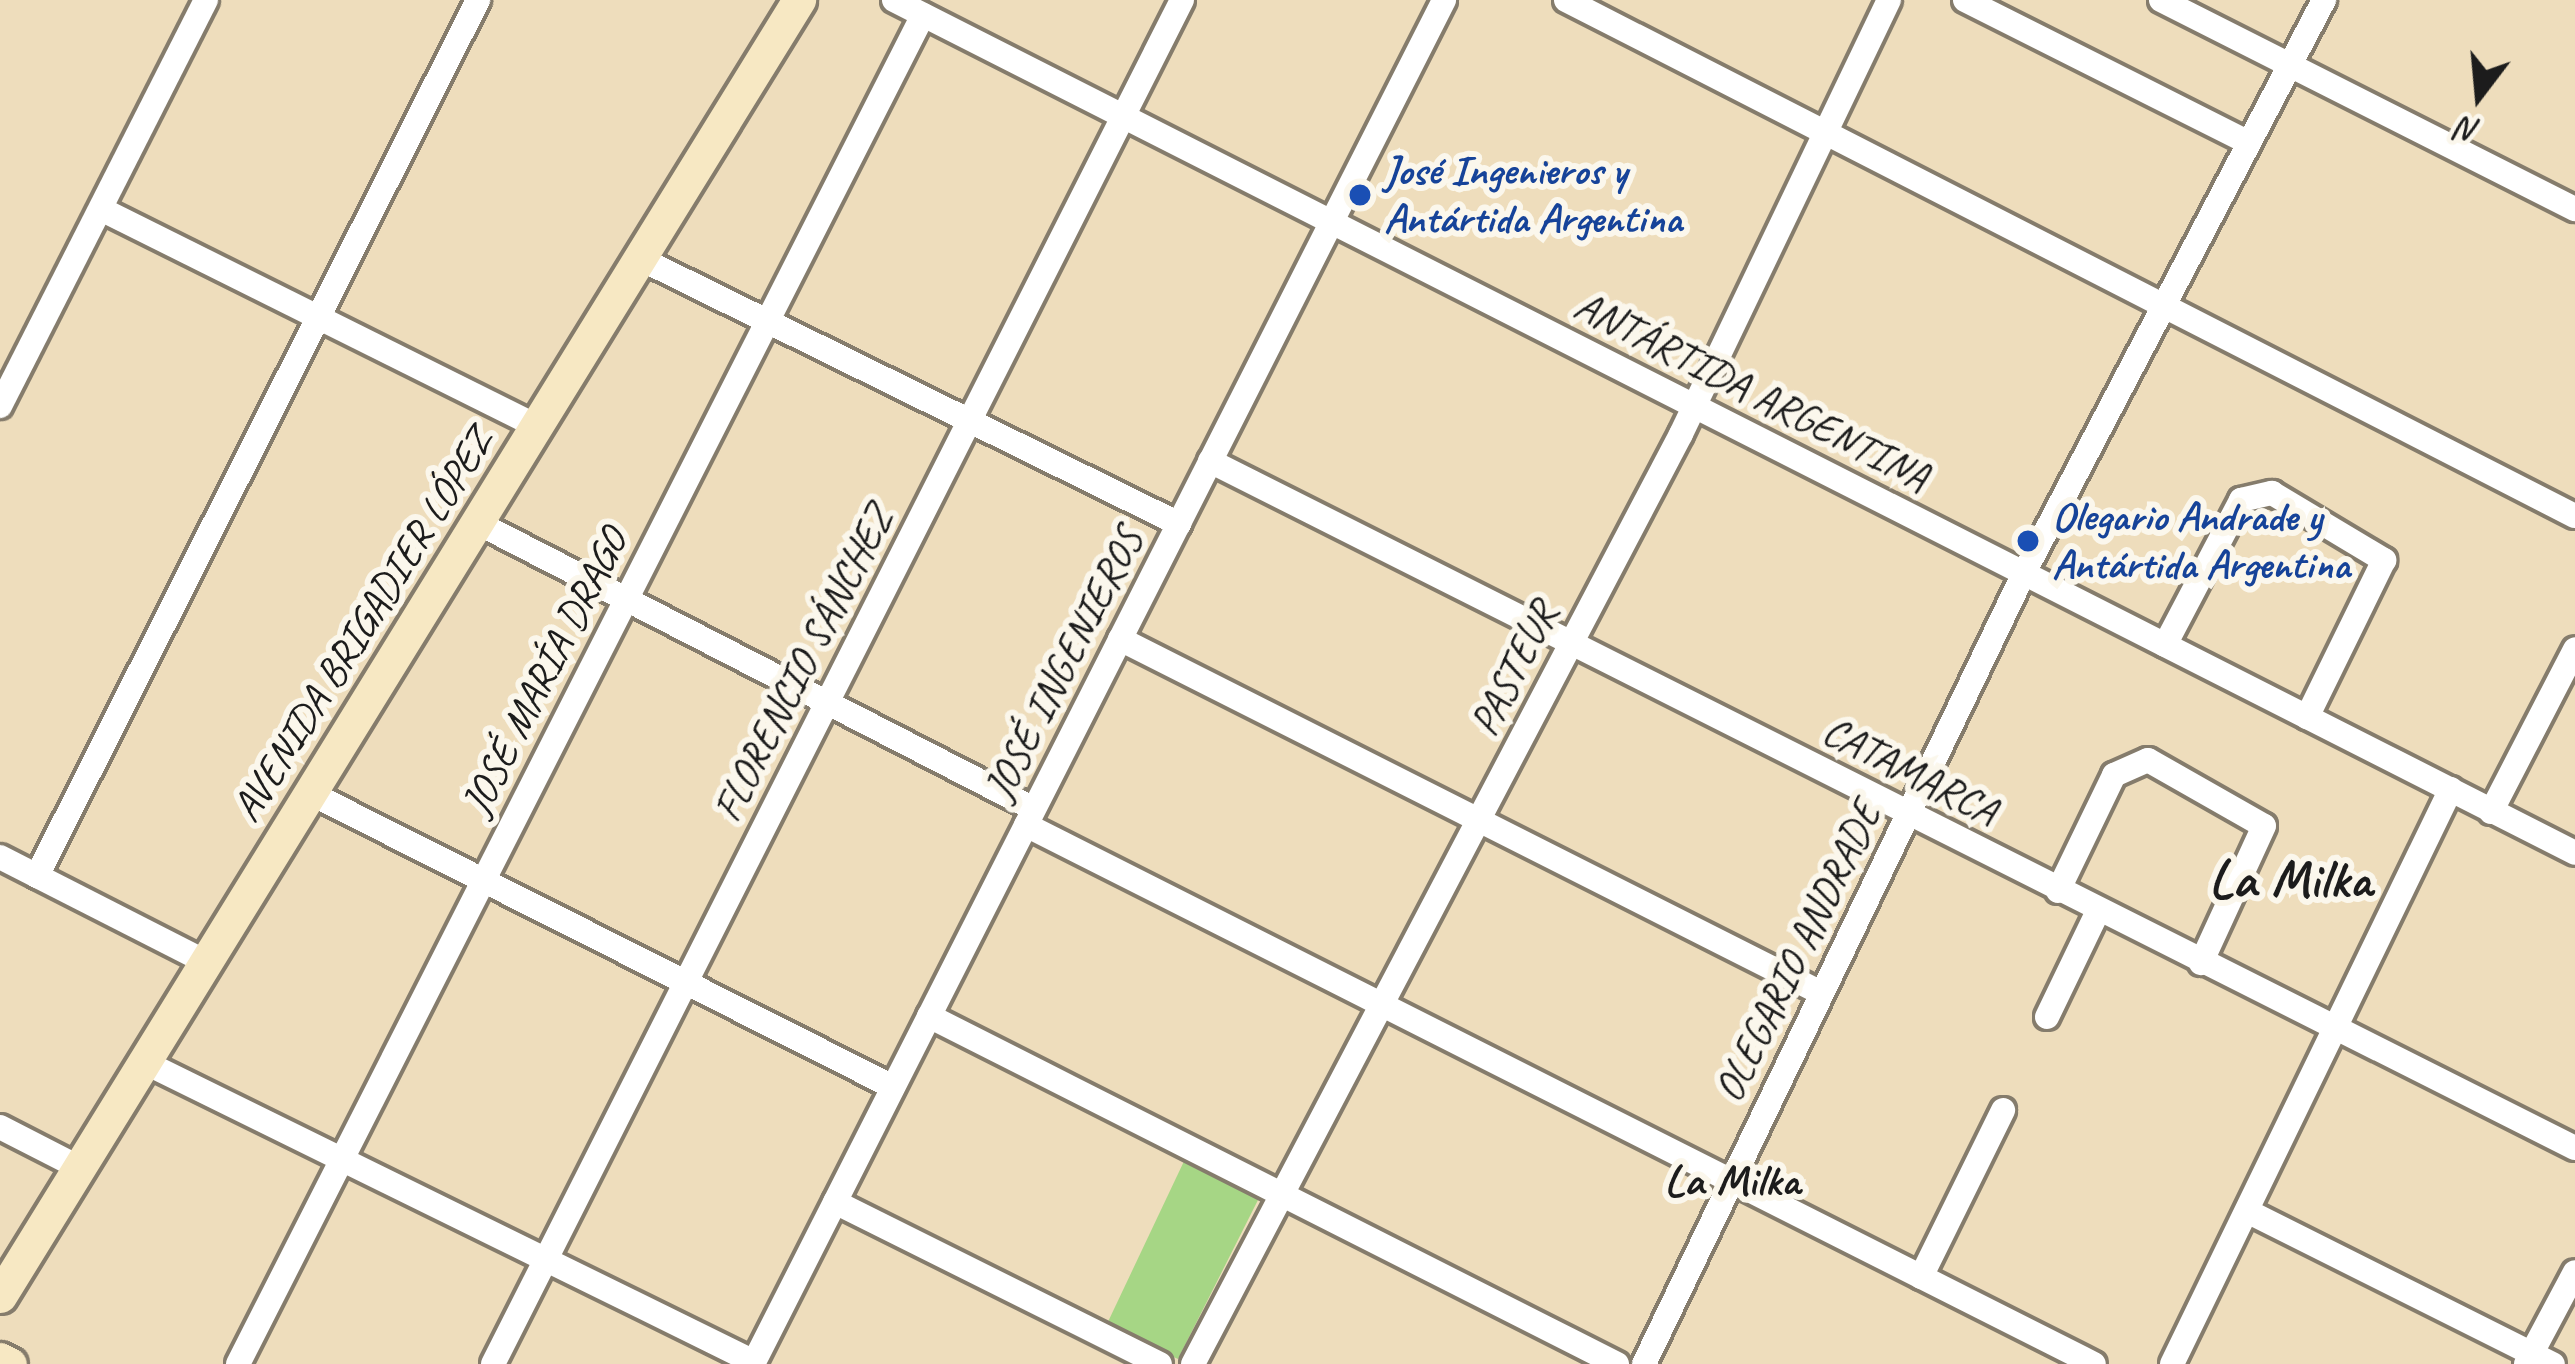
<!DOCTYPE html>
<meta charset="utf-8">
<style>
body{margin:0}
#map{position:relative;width:2575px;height:1364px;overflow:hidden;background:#eeddbc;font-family:Caveat,sans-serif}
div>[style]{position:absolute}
.green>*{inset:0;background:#a6d685}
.roads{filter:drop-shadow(3px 0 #857c6c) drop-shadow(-3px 0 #857c6c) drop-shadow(0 3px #857c6c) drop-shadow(0 -3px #857c6c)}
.street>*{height:24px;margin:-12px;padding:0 12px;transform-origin:12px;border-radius:12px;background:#fff}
.secondary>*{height:33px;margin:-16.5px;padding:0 16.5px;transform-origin:16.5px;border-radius:16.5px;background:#f7e8c3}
.dots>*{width:33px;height:33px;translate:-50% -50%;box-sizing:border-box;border:6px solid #fbf7ec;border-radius:50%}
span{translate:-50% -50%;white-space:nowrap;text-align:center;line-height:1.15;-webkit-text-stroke:12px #fbf7ec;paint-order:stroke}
.transit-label{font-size:42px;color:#164399;font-weight:700}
.left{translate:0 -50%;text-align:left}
.street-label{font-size:42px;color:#1c1c1c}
.neighbourhood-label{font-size:45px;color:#1c1c1c;font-weight:700}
.district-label{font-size:54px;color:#1c1c1c;font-weight:700}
.north{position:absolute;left:2419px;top:36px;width:120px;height:120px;-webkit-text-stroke:9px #fbf7ec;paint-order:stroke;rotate:196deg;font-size:33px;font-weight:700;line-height:48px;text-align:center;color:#1c1c1c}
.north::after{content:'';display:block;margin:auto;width:42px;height:54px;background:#1c1c1c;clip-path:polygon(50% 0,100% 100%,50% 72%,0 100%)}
</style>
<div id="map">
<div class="green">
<div style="clip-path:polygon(1186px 1157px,1260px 1196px,1178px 1359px,1106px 1326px)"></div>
</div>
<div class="roads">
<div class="street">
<div style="left:894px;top:0;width:1885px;rotate:26.9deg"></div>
<div style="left:1566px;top:0;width:1133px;rotate:27.09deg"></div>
<div style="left:1965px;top:0;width:318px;rotate:26.7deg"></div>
<div style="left:2161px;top:0;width:464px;rotate:26.8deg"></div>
<div style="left:101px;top:209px;width:488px;rotate:26.5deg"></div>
<div style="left:641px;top:259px;width:600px;rotate:26.22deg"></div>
<div style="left:0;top:406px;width:455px;rotate:-63.1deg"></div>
<div style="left:1210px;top:461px;width:1528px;rotate:26.72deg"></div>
<div style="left:478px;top:523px;width:625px;rotate:27.22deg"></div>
<div style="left:1120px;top:639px;width:785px;rotate:26.79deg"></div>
<div style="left:2165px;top:645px;width:164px;rotate:-62.3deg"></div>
<div style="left:2241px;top:500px;width:32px;rotate:-13deg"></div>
<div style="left:2272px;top:493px;width:131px;rotate:30.9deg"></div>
<div style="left:2384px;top:560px;width:175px;rotate:116.1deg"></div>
<div style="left:312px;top:794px;width:651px;rotate:26.76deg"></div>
<div style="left:2491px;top:812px;width:183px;rotate:-62.7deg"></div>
<div style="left:1026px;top:825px;width:1196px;rotate:26.78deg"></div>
<div style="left:0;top:857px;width:231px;rotate:27deg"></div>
<div style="left:37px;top:876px;width:981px;rotate:-63.28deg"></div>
<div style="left:2058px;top:891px;width:129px;rotate:-64.2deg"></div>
<div style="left:2114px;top:775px;width:37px;rotate:-24deg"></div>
<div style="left:2148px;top:760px;width:133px;rotate:29.6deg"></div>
<div style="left:2264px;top:826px;width:151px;rotate:114.7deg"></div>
<div style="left:929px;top:1016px;width:771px;rotate:26.83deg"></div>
<div style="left:2047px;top:1017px;width:118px;rotate:-64.3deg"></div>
<div style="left:144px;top:1062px;width:680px;rotate:26.19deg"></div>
<div style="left:0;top:1127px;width:88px;rotate:27.1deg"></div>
<div style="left:835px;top:1202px;width:363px;rotate:26.5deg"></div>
<div style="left:2247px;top:1211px;width:342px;rotate:26.6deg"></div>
<div style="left:1921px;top:1277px;width:186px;rotate:-63.8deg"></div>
<div style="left:238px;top:1364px;width:1513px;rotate:-63.08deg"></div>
<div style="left:493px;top:1364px;width:1528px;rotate:-63.2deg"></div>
<div style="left:753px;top:1364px;width:1529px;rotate:-63.13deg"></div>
<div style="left:1193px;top:1364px;width:1050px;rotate:-62.31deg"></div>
<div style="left:1681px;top:434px;width:481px;rotate:-64.4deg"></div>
<div style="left:1644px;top:1364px;width:878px;rotate:-64.34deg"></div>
<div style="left:2024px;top:573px;width:647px;rotate:-62.37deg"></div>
<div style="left:2172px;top:1364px;width:639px;rotate:-64.12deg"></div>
<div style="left:2526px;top:1364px;width:104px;rotate:-62deg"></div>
</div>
<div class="secondary">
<div style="left:0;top:1296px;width:1523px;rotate:-58.35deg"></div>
<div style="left:0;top:1359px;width:11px;rotate:27deg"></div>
</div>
</div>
<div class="dots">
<div style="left:1360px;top:195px;background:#1a4fb4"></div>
<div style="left:2028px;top:541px;background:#1a4fb4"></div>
</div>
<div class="transit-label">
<span class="left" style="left:1384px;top:195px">José Ingenieros y<br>Antártida Argentina</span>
<span class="left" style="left:2052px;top:541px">Olegario Andrade y<br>Antártida Argentina</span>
</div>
<div class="street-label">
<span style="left:1752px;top:391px;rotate:27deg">ANTÁRTIDA ARGENTINA</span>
<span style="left:363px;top:625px;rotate:-58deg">AVENIDA BRIGADIER LÓPEZ</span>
<span style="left:803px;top:664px;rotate:-63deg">FLORENCIO SÁNCHEZ</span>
<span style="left:1064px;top:664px;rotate:-63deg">JOSÉ INGENIEROS</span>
<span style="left:1514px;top:669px;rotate:-63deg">PASTEUR</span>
<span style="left:545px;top:672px;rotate:-63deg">JOSÉ MARÍA DRAGO</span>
<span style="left:1910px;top:771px;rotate:27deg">CATAMARCA</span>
<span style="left:1798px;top:952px;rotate:-64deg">OLEGARIO ANDRADE</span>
</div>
<div class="neighbourhood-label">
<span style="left:1732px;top:1181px">La Milka</span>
</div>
<div class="district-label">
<span style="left:2290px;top:879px">La Milka</span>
</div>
<div class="north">N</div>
</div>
